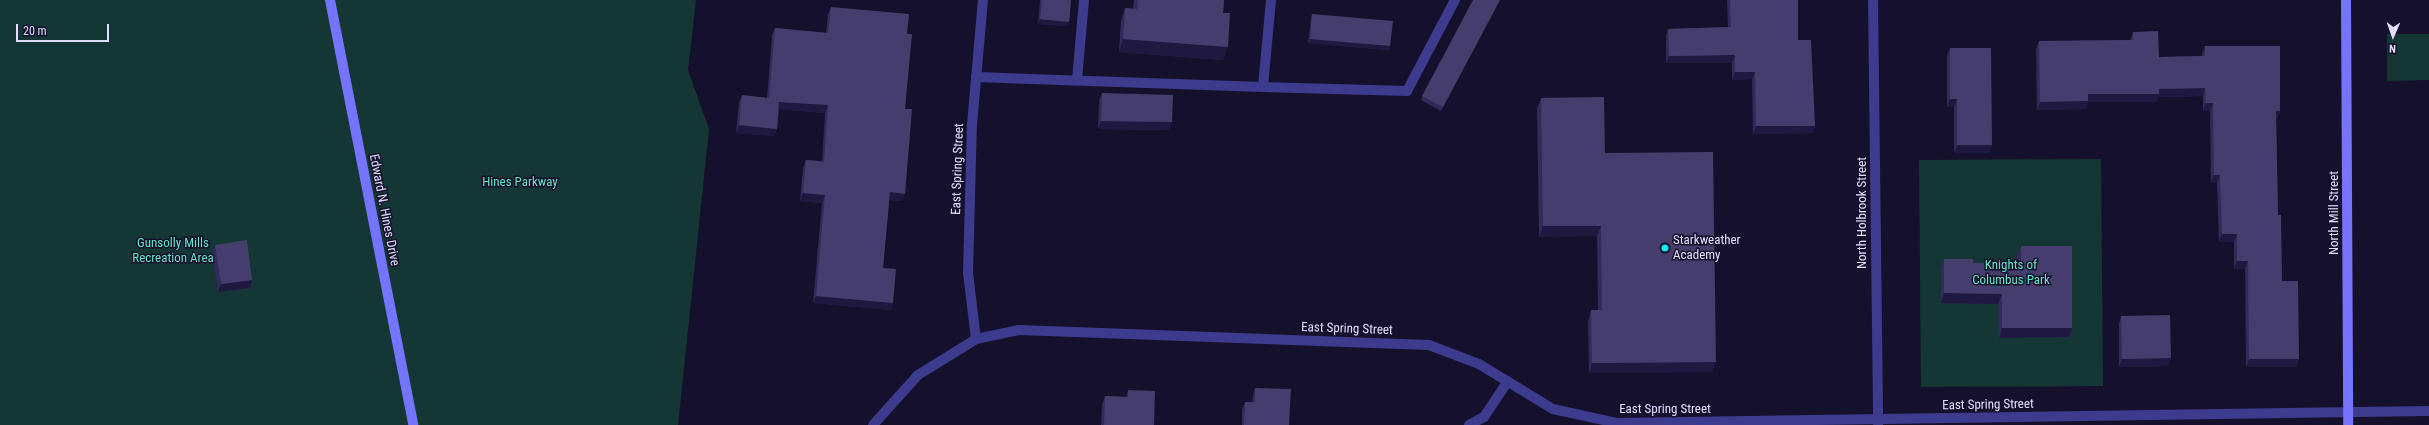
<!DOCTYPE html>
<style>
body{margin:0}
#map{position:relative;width:2429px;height:425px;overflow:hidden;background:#15112d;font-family:"Roboto Condensed",sans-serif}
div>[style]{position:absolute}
.green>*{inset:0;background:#143735}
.lane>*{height:10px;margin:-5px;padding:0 5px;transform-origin:5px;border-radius:5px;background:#3c3b8d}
.street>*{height:10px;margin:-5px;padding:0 5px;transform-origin:5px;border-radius:5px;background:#3c3b8d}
.secondary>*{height:10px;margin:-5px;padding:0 5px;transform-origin:5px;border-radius:5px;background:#7474ff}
.wall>*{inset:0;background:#322a5a}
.shaded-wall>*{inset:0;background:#1f1841}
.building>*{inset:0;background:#453d6c}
.dots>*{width:11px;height:11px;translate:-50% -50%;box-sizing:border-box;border:2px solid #15112d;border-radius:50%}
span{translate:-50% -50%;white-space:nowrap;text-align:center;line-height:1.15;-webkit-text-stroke:3px #15112d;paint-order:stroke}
.street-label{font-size:13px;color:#e0ddff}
.park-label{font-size:13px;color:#63e4c1}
.poi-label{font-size:13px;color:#e0ddff}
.left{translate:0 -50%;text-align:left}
.north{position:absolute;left:2373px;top:16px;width:40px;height:40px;-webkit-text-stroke:3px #15112d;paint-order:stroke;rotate:182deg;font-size:11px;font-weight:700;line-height:16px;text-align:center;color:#e0ddff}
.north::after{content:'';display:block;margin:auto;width:14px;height:18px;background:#e0ddff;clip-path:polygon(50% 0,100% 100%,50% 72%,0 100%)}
.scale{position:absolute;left:16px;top:24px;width:93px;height:18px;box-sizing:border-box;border:2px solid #e0ddff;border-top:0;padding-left:5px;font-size:12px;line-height:14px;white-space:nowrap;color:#e0ddff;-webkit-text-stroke:3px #15112d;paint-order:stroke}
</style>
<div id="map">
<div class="green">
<div style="clip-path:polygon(0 0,696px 0,688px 70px,709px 129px,678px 425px,0 425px)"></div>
<div style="clip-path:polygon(2387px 34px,2429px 34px,2429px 80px,2387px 81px)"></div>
<div style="clip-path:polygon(2101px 159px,2103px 386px,1921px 387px,1919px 160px)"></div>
</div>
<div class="lane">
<div style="left:1271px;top:0;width:87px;rotate:95.3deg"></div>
<div style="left:1263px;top:87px;width:144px;rotate:1.6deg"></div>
<div style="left:1407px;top:91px;width:103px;rotate:-62.2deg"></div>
<div style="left:976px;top:77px;width:287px;rotate:2deg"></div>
<div style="left:1077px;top:80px;width:80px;rotate:-85deg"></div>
<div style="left:1469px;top:425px;width:17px;rotate:-28deg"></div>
<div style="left:1484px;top:417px;width:43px;rotate:-56.3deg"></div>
</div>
<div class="street">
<div style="left:1873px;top:0;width:425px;rotate:89.3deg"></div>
<div style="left:976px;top:339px;width:66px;rotate:-96.9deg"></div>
<div style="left:968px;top:273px;width:148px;rotate:-88.5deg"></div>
<div style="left:972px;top:125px;width:125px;rotate:-85deg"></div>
<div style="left:873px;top:425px;width:67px;rotate:-48deg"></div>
<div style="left:918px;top:375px;width:68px;rotate:-31.8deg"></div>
<div style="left:976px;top:339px;width:44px;rotate:-11.8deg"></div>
<div style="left:1019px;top:330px;width:410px;rotate:2.1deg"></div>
<div style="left:1429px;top:345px;width:53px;rotate:20.8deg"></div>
<div style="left:1479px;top:364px;width:87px;rotate:31.3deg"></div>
<div style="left:1553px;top:409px;width:66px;rotate:12.3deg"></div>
<div style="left:1617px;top:423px;width:812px;rotate:-0.85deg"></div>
</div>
<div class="secondary">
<div style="left:330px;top:0;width:433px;rotate:78.9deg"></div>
<div style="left:2346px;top:0;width:425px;rotate:89.7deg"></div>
</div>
<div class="wall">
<div style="clip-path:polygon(1040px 0,1071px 0,1069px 22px,1067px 26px,1038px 24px)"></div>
<div style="clip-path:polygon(1134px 0,1224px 0,1223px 13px,1223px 60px,1119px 52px,1121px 21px,1125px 8px,1133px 9px)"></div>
<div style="clip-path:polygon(1500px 0,1441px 111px,1421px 100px,1422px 96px)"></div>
<div style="clip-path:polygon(1727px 0,1798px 0,1798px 40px,1815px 126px,1812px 133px,1753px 134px,1752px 79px,1732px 80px,1732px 63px,1666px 63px,1666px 36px,1668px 29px,1728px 27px)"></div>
<div style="clip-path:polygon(831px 7px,907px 34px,905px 109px,902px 201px,889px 200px,883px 268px,893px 303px,891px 310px,813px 303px,822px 203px,800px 201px,803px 168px,806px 160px,822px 161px,825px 113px,779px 109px,777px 129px,774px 136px,736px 133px,739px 103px,742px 95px,767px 98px,772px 35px,775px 28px,826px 33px,828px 14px)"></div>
<div style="clip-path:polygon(1312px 14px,1389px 50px,1308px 43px,1311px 18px)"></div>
<div style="clip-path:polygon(2133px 32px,2159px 57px,2202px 56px,2202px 54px,2205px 46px,2280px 111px,2277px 119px,2276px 119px,2278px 215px,2282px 281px,2299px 359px,2296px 367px,2246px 367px,2245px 269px,2234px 269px,2234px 242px,2219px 242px,2217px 183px,2211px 183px,2210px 111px,2203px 111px,2203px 96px,2158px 97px,2156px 102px,2088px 102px,2086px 109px,2037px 110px,2036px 49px,2039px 41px,2130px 40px)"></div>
<div style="clip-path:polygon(1950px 48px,1992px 145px,1989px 153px,1954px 153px,1954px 107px,1947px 107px,1947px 56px)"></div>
<div style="clip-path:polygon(1102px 93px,1169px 130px,1098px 129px,1099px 101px)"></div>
<div style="clip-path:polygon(1541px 98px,1605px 153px,1716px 362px,1712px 372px,1589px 373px,1588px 321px,1591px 310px,1598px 310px,1597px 236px,1539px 237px,1537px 109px)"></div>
<div style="clip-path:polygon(215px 245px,252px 280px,250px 288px,218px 292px,212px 253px)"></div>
<div style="clip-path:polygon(2021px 246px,2072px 328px,2069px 337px,1999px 338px,1998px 304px,1941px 303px,1941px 269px,1944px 259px,1973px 263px,2017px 262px,2017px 255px)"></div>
<div style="clip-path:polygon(2121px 316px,2171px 358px,2168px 366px,2119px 367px,2119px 324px)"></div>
<div style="clip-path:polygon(1255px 388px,1289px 425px,1242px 425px,1242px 410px,1245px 402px,1252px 402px,1253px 396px)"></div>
<div style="clip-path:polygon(1128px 390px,1154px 425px,1101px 425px,1102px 404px,1105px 396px,1126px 397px)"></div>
</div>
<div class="shaded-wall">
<div style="clip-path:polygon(1040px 19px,1069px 22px,1067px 26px,1038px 24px)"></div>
<div style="clip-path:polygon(1123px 39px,1228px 47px,1223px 60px,1119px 52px)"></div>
<div style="clip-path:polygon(1310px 39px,1390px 46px,1389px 50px,1308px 43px)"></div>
<div style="clip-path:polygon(1735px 55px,1732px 63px,1666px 63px,1669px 56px)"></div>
<div style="clip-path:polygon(1735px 72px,1755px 72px,1752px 79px,1732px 80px)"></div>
<div style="clip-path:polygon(2205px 88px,2203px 96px,2158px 97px,2156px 102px,2088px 102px,2086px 109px,2037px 110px,2040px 102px,2088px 94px,2159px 89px)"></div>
<div style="clip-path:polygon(1950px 99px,1957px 99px,1954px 107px,1947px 107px)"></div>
<div style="clip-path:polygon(779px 102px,828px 105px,825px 113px,777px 109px)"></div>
<div style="clip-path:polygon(2206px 103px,2213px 103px,2210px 111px,2203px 111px)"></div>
<div style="clip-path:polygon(2276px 111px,2280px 111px,2277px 119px,2273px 119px)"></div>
<div style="clip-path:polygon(1101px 121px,1172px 122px,1169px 130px,1098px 129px)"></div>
<div style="clip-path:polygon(739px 125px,777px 129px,774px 136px,736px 133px)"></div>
<div style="clip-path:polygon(1756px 126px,1815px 126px,1812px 133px,1753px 134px)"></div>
<div style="clip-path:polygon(1957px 145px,1992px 145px,1989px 153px,1954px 153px)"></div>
<div style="clip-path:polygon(2214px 175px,2220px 175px,2217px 183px,2211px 183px)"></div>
<div style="clip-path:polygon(890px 192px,905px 194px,902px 201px,887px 200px)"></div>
<div style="clip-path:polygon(803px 193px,825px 195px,822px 203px,800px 201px)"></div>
<div style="clip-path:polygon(1543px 226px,1601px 226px,1597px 236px,1539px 237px)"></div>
<div style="clip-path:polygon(2222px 234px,2237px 234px,2234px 242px,2219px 242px)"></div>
<div style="clip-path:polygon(2237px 261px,2248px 261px,2245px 269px,2234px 269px)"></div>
<div style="clip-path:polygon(252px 280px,250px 288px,218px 292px,221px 284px)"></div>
<div style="clip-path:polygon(1944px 293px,2002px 294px,1998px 304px,1941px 303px)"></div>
<div style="clip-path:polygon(816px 296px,893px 303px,891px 310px,813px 303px)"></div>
<div style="clip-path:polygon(2002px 328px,2072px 328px,2069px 337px,1999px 338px)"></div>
<div style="clip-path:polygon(2171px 358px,2168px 366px,2119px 367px,2122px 359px)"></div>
<div style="clip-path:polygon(2249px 359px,2299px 359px,2296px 367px,2246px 367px)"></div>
<div style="clip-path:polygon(1716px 362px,1712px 372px,1589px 373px,1592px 363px)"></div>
</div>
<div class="building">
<div style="clip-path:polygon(1042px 0,1071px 0,1069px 22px,1040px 19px)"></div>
<div style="clip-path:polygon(1138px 0,1224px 0,1223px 13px,1230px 13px,1228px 47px,1123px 39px,1125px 8px,1137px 9px)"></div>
<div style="clip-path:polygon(1473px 0,1500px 0,1443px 107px,1422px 96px)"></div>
<div style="clip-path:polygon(1730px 0,1798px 0,1798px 40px,1811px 40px,1815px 126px,1756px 126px,1755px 72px,1735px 72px,1735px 55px,1669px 56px,1668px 29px,1731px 27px)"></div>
<div style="clip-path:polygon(831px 7px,909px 14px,907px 34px,912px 34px,905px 109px,912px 109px,905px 194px,890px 192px,883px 268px,896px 269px,893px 303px,816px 296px,825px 195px,803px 193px,806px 160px,824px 162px,828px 105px,779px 102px,777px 129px,739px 125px,742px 95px,769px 98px,775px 28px,828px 33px)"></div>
<div style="clip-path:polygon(1312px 14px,1393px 21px,1390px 46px,1310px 39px)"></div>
<div style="clip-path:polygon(2158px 31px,2159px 57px,2205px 56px,2205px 46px,2280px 46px,2280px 111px,2276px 111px,2278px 215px,2281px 215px,2282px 281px,2298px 281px,2299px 359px,2249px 359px,2248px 261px,2237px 261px,2237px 234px,2222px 234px,2220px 175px,2214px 175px,2213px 103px,2206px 103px,2205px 88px,2159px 89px,2159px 94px,2088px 94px,2088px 101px,2040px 102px,2039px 41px,2133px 40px,2133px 32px)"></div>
<div style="clip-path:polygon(1950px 48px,1991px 48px,1992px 145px,1957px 145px,1957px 99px,1950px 99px)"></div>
<div style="clip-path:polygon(1102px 93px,1173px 95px,1172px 122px,1101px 121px)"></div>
<div style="clip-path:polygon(1604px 97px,1605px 153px,1713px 152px,1716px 362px,1592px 363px,1591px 310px,1602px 310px,1601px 226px,1543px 226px,1541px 98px)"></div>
<div style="clip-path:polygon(247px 240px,252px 280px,221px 284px,215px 245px)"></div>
<div style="clip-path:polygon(2021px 246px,2072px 246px,2072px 328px,2002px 328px,2002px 294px,1944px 293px,1944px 259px,1973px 259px,1973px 263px,2021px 262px)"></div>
<div style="clip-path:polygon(2170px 315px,2171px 358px,2122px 359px,2121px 316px)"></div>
<div style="clip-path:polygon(1255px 388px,1291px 389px,1289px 425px,1244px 425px,1245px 402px,1255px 402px)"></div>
<div style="clip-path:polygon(1128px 390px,1155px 391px,1154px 425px,1104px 425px,1105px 396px,1128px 397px)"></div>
</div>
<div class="dots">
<div style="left:1665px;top:248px;background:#09ecff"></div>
</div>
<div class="street-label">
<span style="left:958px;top:169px;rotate:-88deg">East Spring Street</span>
<span style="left:384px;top:210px;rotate:79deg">Edward N. Hines Drive</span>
<span style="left:1862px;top:213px;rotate:-90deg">North Holbrook Street</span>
<span style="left:2334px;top:213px;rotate:-90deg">North Mill Street</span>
<span style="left:1347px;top:329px;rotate:2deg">East Spring Street</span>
<span style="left:1988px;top:405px;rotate:-1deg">East Spring Street</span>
<span style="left:1665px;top:409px">East Spring Street</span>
</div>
<div class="park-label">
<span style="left:520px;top:182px">Hines Parkway</span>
<span style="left:173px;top:251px">Gunsolly Mills<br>Recreation Area</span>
<span style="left:2011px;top:273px">Knights of<br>Columbus Park</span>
</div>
<div class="poi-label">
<span class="left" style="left:1673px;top:248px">Starkweather<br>Academy</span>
</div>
<div class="north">N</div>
<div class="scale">20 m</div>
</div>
